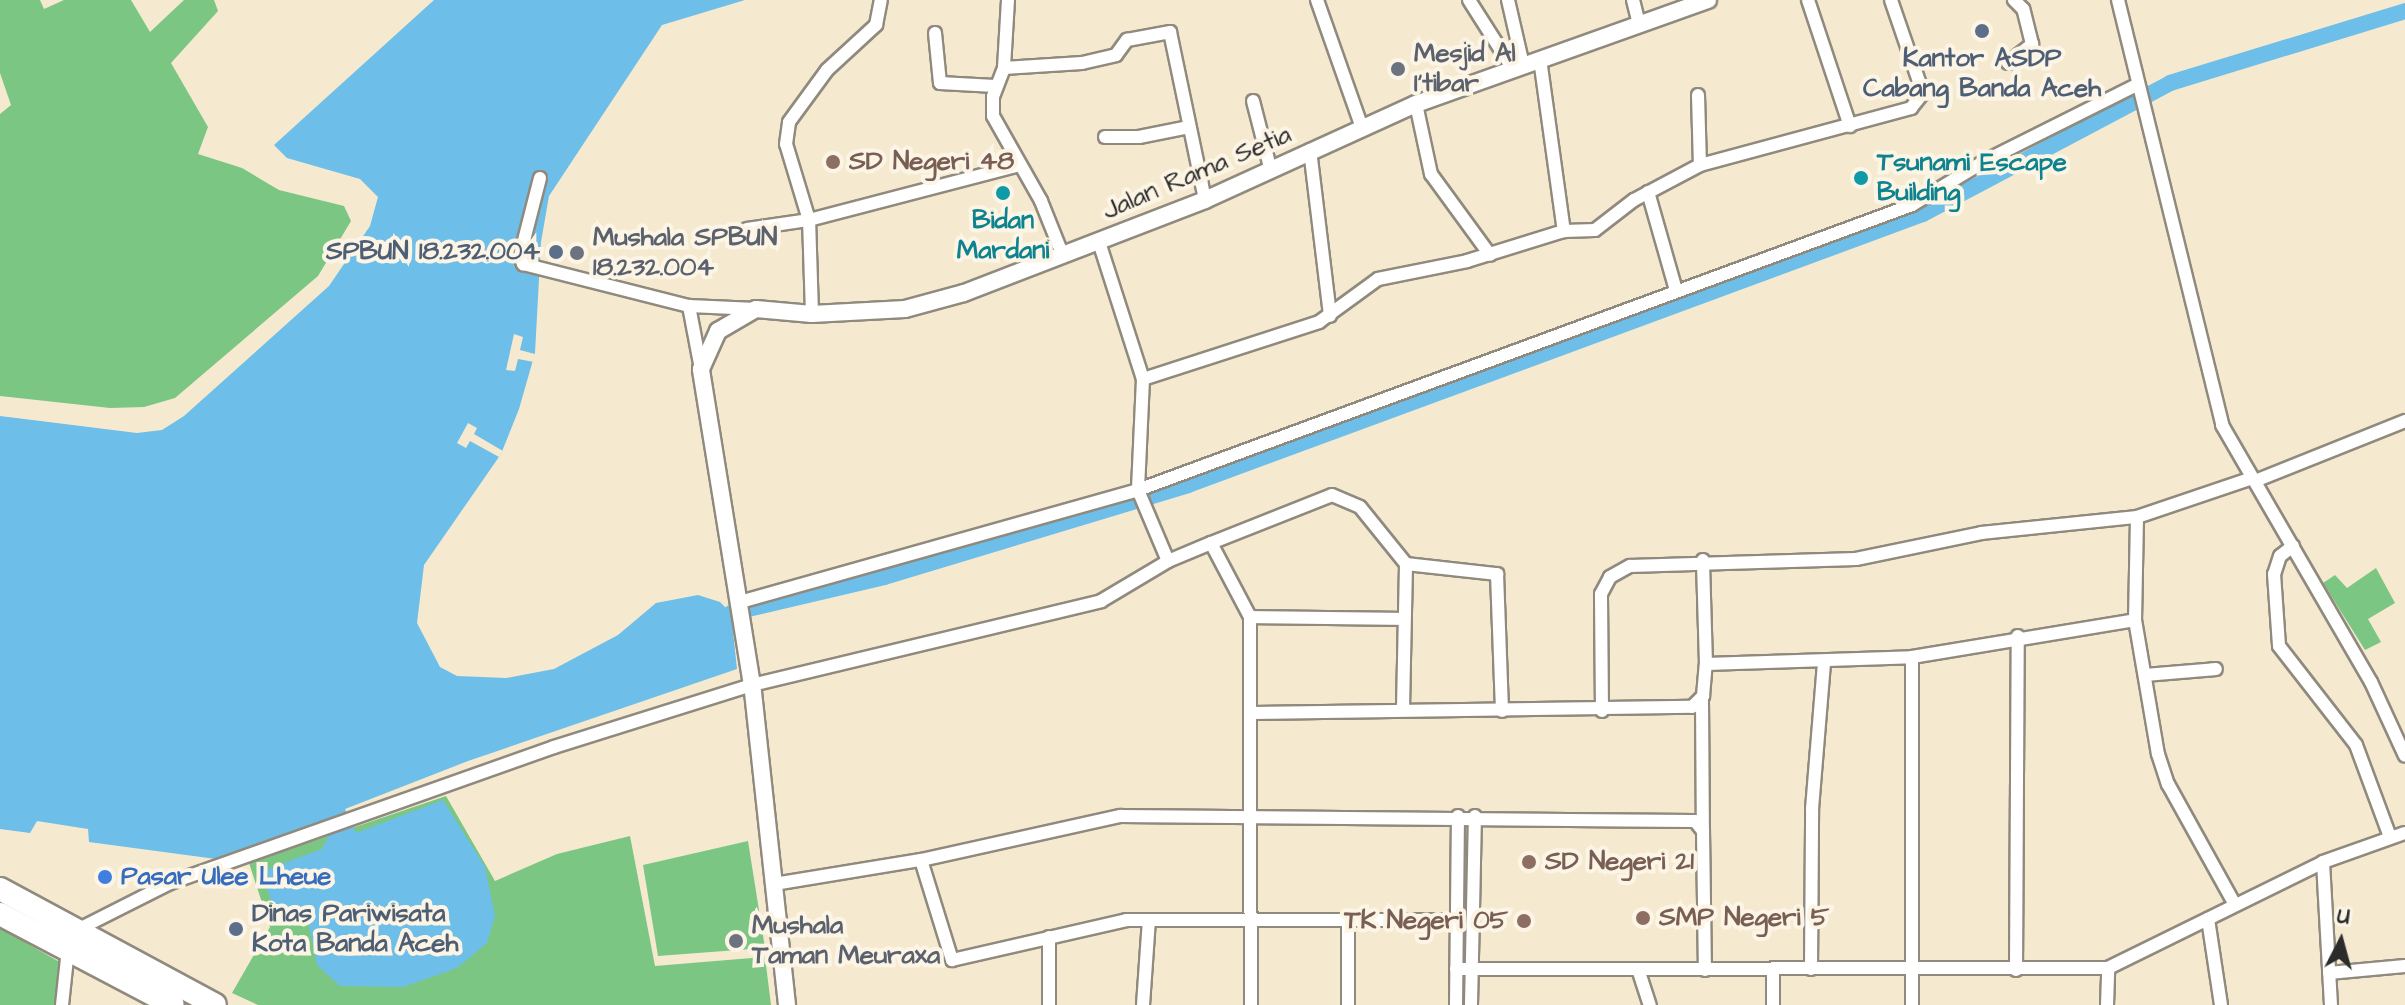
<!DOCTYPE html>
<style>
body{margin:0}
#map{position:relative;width:2405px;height:1005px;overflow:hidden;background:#f5e9d0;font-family:"Architects Daughter",sans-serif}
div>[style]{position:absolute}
.green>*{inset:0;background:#7cc683}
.water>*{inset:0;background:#6dbee8}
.pier>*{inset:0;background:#f5e9d0}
.canal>*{height:16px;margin:-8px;padding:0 8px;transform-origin:8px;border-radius:8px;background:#6dbee8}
.roads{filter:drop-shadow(2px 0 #908a7e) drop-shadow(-2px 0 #908a7e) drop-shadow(0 2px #908a7e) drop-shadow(0 -2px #908a7e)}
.street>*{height:12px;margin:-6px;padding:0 6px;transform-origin:6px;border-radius:6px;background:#fff}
.secondary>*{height:16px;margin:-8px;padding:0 8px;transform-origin:8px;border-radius:8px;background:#fff}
.highway>*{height:22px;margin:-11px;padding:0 11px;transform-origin:11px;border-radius:11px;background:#fff}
.dots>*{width:22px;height:22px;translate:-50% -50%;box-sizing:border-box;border:4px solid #fcf5e5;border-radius:50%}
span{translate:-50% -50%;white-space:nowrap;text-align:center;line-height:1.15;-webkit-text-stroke:8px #fcf5e5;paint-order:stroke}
.worship-label{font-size:26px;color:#5b616d;font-weight:700}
.left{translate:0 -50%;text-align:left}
.service-label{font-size:26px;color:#4e5e75;font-weight:700}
.right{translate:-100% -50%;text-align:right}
.education-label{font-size:26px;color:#785e54;font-weight:700}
.culture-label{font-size:26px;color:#0d838f;font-weight:700}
.street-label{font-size:26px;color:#2b2b2b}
.shop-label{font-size:26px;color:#366cbe;font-weight:700}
.north{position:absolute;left:2301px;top:901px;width:80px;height:80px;-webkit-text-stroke:6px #fcf5e5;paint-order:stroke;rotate:6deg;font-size:22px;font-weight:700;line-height:32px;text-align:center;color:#2b2b2b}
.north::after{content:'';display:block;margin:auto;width:28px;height:36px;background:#2b2b2b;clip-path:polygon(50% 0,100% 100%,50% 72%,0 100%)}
</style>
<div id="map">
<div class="green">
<div style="clip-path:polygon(0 0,40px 0,44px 9px,64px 0,131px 0,150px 32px,184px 0,214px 0,218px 11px,171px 63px,208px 127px,198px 154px,242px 168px,279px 190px,344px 206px,351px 221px,318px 276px,175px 398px,144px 407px,110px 408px,0 396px,0 114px,11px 105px,0 73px)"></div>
<div style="clip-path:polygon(2376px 568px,2395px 603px,2368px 619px,2381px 642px,2365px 650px,2323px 583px,2335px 575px,2347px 588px)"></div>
<div style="clip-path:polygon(446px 796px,495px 881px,557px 854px,630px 836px,655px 966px,765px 957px,771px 1005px,258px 1005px,232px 993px,270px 927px,249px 863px)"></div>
<div style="clip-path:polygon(748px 841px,765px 948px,658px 956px,643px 865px)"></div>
<div style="clip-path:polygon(0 928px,65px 965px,61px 1005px,0 1005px)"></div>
</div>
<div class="water">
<div style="clip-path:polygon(434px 0,745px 0,662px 25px,549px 196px,541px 242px,535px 353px,519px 409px,501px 454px,424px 565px,417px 623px,440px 667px,457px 676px,506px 678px,554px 669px,618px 635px,656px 603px,698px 595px,720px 602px,731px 613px,737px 669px,468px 761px,345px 809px,356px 833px,443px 800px,485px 867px,495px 916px,487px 943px,457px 968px,403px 987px,340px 986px,317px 965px,308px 921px,294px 912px,278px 919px,259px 866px,268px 869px,322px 849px,328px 837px,325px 826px,317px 823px,216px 859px,89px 842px,88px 829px,37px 821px,30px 833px,0 829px,0 416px,137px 433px,162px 430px,184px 416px,329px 286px,370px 226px,378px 197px,360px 179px,287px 158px,274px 145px)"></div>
</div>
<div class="pier">
<div style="clip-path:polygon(514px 334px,523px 337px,520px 350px,535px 354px,534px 362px,518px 359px,515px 371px,506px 370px)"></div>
<div style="clip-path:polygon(468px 423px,477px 428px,474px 434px,503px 451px,499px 457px,470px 441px,466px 448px,457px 443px)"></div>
</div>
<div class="canal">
<div style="left:731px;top:613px;width:157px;rotate:-13.2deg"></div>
<div style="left:884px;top:577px;width:318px;rotate:-16.8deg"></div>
<div style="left:1188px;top:485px;width:783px;rotate:-20.24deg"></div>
<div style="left:1923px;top:214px;width:280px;rotate:-27.9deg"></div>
<div style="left:2170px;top:83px;width:246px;rotate:-17deg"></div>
</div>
<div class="roads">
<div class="street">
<div style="left:1008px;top:0;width:68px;rotate:93.4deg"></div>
<div style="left:1004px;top:68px;width:30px;rotate:111deg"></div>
<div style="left:993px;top:96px;width:20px;rotate:90deg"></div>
<div style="left:993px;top:116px;width:98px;rotate:60.5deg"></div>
<div style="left:1041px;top:201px;width:59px;rotate:68.2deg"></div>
<div style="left:1317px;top:0;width:136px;rotate:70.6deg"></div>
<div style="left:1469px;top:0;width:82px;rotate:57.5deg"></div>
<div style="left:1508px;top:0;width:67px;rotate:77deg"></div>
<div style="left:1633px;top:0;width:25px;rotate:76deg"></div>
<div style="left:1808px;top:0;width:133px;rotate:71.6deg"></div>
<div style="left:2118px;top:0;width:438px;rotate:76.2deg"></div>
<div style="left:2222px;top:425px;width:297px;rotate:59.9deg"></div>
<div style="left:2371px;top:682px;width:81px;rotate:65.3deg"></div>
<div style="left:935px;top:33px;width:50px;rotate:84.3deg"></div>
<div style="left:940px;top:83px;width:55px;rotate:3.1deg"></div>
<div style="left:1540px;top:59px;width:174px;rotate:82.1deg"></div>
<div style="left:2008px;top:63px;width:31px;rotate:-38deg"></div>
<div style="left:2032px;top:44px;width:36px;rotate:-104deg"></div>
<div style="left:2023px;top:9px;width:13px;rotate:-135deg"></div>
<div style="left:1004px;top:68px;width:78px;rotate:-3.7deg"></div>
<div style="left:1082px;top:63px;width:35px;rotate:-13deg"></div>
<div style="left:1116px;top:55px;width:19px;rotate:-54deg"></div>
<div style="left:1127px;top:40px;width:44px;rotate:-10.5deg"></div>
<div style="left:1170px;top:32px;width:172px;rotate:78.2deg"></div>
<div style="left:1698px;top:95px;width:70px;rotate:88.4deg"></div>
<div style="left:1253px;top:101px;width:72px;rotate:75.6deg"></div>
<div style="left:1416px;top:104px;width:72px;rotate:77.9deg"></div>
<div style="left:1431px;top:174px;width:100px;rotate:53.9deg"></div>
<div style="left:1105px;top:137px;width:34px"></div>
<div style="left:1139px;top:137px;width:51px;rotate:-11.3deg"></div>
<div style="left:1310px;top:150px;width:167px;rotate:83.1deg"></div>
<div style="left:540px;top:178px;width:81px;rotate:104.4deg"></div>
<div style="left:520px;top:256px;width:9px;rotate:69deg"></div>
<div style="left:523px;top:264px;width:171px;rotate:14.2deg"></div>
<div style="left:689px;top:306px;width:67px;rotate:2.6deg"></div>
<div style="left:1648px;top:192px;width:102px;rotate:74.1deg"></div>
<div style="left:747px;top:229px;width:63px;rotate:-8.3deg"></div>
<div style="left:809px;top:220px;width:79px;rotate:-106.8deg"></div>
<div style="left:786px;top:144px;width:22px;rotate:-82deg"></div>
<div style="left:789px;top:122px;width:64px;rotate:-53.8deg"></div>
<div style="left:827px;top:70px;width:67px;rotate:-42.6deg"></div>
<div style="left:876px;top:25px;width:25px;rotate:-79deg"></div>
<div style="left:1099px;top:242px;width:144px;rotate:72.2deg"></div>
<div style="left:1143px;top:379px;width:185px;rotate:-17.9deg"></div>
<div style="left:1319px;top:322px;width:73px;rotate:-36.1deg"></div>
<div style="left:1378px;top:279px;width:91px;rotate:-11.4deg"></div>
<div style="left:1467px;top:261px;width:102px;rotate:-17.2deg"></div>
<div style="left:1564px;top:231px;width:31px;rotate:-2deg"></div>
<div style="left:1595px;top:230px;width:49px;rotate:-37.6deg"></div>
<div style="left:1634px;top:200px;width:75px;rotate:-27.9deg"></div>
<div style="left:1700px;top:165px;width:219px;rotate:-15.1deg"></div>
<div style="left:1911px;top:108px;width:19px;rotate:-51deg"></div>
<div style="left:1923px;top:93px;width:98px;rotate:-109deg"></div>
<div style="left:689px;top:306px;width:64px;rotate:79.2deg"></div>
<div style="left:812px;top:314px;width:94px;rotate:-91.8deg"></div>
<div style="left:809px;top:220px;width:215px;rotate:-14.6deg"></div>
<div style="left:1143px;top:379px;width:111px;rotate:92.6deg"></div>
<div style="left:1138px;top:490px;width:77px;rotate:67.1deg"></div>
<div style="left:2255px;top:481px;width:162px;rotate:-21.8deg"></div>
<div style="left:2137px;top:517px;width:103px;rotate:91.1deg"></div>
<div style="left:2135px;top:620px;width:136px;rotate:80.3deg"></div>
<div style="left:2158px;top:754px;width:32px;rotate:72deg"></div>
<div style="left:2168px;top:784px;width:138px;rotate:61deg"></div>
<div style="left:1211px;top:543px;width:130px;rotate:-21.6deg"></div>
<div style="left:1332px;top:495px;width:30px;rotate:23deg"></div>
<div style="left:1360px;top:507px;width:73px;rotate:51.1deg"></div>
<div style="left:1406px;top:564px;width:92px;rotate:6.3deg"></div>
<div style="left:1497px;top:574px;width:137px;rotate:87.9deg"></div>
<div style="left:2293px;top:546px;width:16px;rotate:142deg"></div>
<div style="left:2280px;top:556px;width:19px;rotate:108deg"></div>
<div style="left:2274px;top:574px;width:72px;rotate:86deg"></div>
<div style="left:2279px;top:646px;width:125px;rotate:52.1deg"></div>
<div style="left:2356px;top:745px;width:98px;rotate:69.7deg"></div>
<div style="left:740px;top:602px;width:413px;rotate:-15.7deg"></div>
<div style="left:1138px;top:490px;width:825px;rotate:-20.21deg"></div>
<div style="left:1912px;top:205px;width:85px;rotate:-31.1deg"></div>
<div style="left:1985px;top:161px;width:170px;rotate:-26.6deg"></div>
<div style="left:1250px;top:617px;width:154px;rotate:0.7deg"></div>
<div style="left:1912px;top:657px;width:348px;rotate:90deg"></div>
<div style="left:1706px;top:664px;width:206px;rotate:-1.9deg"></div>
<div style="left:1912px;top:657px;width:226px;rotate:-9.4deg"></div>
<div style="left:2145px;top:675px;width:71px;rotate:-4.8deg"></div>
<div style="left:1702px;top:701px;width:130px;rotate:89.6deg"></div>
<div style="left:1403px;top:708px;width:144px;rotate:-88.8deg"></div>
<div style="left:1602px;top:711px;width:117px;rotate:-90.5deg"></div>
<div style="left:1601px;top:594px;width:19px;rotate:-62deg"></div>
<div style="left:1610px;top:577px;width:23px;rotate:-29deg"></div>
<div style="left:1630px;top:566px;width:226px;rotate:-1.8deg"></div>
<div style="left:1856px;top:559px;width:128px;rotate:-11.7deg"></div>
<div style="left:1981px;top:533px;width:157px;rotate:-5.9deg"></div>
<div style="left:2137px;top:517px;width:121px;rotate:-18.7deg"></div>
<div style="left:1253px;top:713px;width:439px;rotate:-0.8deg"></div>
<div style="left:1692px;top:707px;width:16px;rotate:-45deg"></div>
<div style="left:1703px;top:696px;width:32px;rotate:-85deg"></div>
<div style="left:1706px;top:664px;width:104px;rotate:-91.7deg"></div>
<div style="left:921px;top:860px;width:105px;rotate:72.8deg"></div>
<div style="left:952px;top:960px;width:179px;rotate:-12.9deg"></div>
<div style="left:1126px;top:920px;width:331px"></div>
<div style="left:2323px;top:862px;width:143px;rotate:86.8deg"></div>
<div style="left:774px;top:884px;width:149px;rotate:-9.3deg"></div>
<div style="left:921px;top:860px;width:204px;rotate:-12.5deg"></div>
<div style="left:1120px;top:816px;width:575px;rotate:0.5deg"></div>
<div style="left:1695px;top:821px;width:13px;rotate:51deg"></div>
<div style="left:1703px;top:831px;width:139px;rotate:89.2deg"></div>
<div style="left:2208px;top:919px;width:87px;rotate:81.4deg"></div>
<div style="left:1348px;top:922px;width:83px;rotate:90deg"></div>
<div style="left:77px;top:930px;width:104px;rotate:-26.8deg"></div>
<div style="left:170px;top:883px;width:407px;rotate:-19.5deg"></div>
<div style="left:554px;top:747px;width:207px;rotate:-17.4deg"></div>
<div style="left:752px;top:685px;width:359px;rotate:-13.5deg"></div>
<div style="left:1101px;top:601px;width:78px;rotate:-30.8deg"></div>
<div style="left:1168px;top:561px;width:47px;rotate:-22.7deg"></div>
<div style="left:1211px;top:543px;width:84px;rotate:62.2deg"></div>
<div style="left:1250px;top:617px;width:388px;rotate:89.9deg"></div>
<div style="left:1456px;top:969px;width:652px;rotate:-0.09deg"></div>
<div style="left:2108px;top:968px;width:240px;rotate:-26.2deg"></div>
<div style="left:2323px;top:862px;width:87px;rotate:-19.5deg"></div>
<div style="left:1773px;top:969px;width:36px;rotate:90deg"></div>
<div style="left:1811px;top:969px;width:160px;rotate:-89.6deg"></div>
<div style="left:1812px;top:809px;width:147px;rotate:-85.3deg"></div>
<div style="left:2016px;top:970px;width:334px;rotate:-89.7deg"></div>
<div style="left:1639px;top:972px;width:35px;rotate:72deg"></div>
<div style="left:2329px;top:973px;width:76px;rotate:-5.3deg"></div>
<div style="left:62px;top:1005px;width:56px;rotate:-83.9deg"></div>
<div style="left:1049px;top:1005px;width:68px;rotate:-90deg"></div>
<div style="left:1143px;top:1005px;width:85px;rotate:-86deg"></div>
<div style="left:1456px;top:1005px;width:189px;rotate:-89.4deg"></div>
<div style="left:1471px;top:1005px;width:189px;rotate:-88.8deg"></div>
<div style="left:2107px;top:1005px;width:37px;rotate:-88deg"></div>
</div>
<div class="secondary">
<div style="left:787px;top:1005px;width:322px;rotate:-96.2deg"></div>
<div style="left:752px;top:685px;width:320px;rotate:-99.2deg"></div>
<div style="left:701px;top:369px;width:42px;rotate:-65.9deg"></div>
<div style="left:718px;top:331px;width:44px;rotate:-30.1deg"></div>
<div style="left:756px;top:309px;width:56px;rotate:5.1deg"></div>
<div style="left:812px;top:314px;width:93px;rotate:-3.1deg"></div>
<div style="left:905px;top:309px;width:61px;rotate:-15.2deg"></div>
<div style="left:964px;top:293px;width:258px;rotate:-21.1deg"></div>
<div style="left:1205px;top:200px;width:232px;rotate:-24.5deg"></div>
<div style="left:1416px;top:104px;width:310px;rotate:-19.6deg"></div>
</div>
<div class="highway">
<div style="left:0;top:889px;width:244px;rotate:28.3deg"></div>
<div style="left:0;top:914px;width:195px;rotate:27.7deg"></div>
</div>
</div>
<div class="dots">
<div style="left:1982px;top:31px;background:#5c6f8a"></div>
<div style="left:1398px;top:69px;background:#6b7280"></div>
<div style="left:833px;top:162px;background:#8d6e63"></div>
<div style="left:1861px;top:178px;background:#0f9aa8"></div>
<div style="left:1003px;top:193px;background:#0f9aa8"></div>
<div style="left:556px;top:252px;background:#5c6f8a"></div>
<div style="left:577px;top:253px;background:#6b7280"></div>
<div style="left:1529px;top:862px;background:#8d6e63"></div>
<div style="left:105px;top:877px;background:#3f7fe0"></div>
<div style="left:1643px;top:918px;background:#8d6e63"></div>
<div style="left:1524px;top:921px;background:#8d6e63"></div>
<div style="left:236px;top:929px;background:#5c6f8a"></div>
<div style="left:736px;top:941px;background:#6b7280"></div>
</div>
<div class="worship-label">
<span class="left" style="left:1414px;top:69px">Mesjid Al<br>I'tibar</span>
<span class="left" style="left:593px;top:253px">Mushala SPBUN<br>18.232.004</span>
<span class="left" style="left:752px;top:941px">Mushala<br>Taman Meuraxa</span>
</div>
<div class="service-label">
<span style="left:1982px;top:74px">Kantor ASDP<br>Cabang Banda Aceh</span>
<span class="right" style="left:540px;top:252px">SPBUN 18.232.004</span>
<span class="left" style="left:252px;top:929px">Dinas Pariwisata<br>Kota Banda Aceh</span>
</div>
<div class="education-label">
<span class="left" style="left:849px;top:162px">SD Negeri 48</span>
<span class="left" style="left:1545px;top:862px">SD Negeri 21</span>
<span class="left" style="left:1659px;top:918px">SMP Negeri 5</span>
<span class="right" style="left:1508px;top:921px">TK Negeri 05</span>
</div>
<div class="culture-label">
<span class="left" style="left:1877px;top:178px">Tsunami Escape<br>Building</span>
<span style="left:1003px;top:236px">Bidan<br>Mardani</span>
</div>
<div class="street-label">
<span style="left:1197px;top:173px;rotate:-23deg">Jalan Rama Setia</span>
</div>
<div class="shop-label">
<span class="left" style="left:121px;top:877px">Pasar Ulee Lheue</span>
</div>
<div class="north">U</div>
</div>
